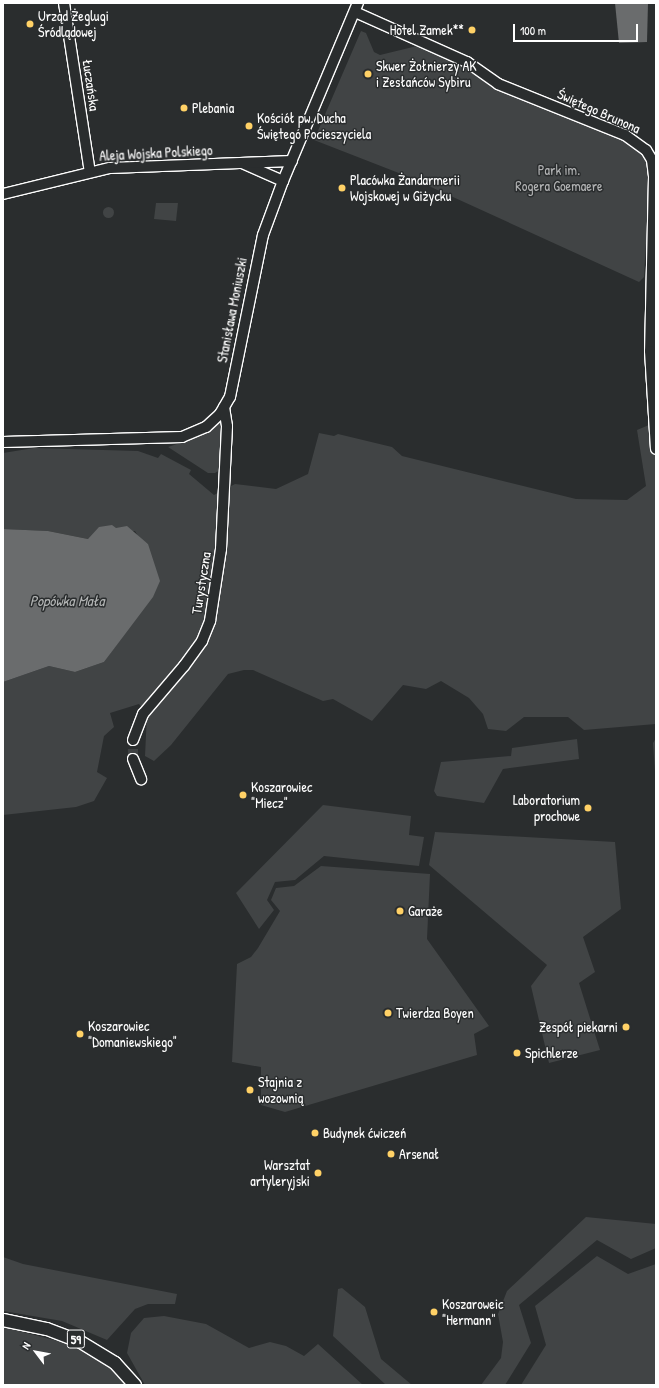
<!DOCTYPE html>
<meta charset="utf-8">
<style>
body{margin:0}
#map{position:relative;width:659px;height:1388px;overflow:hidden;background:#2a2d2e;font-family:"Patrick Hand",sans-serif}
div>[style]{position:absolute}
.green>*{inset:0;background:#414445}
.round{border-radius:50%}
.water>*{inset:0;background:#6a6c6d}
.minor-tunnel>*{height:10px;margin-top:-5px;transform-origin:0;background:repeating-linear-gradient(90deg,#3f4243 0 10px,transparent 0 15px)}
.roads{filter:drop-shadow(1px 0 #fff) drop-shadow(-1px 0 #fff) drop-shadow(0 1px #fff) drop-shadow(0 -1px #fff)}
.minor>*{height:10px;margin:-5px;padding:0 5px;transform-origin:5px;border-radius:5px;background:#2a2d2e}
.major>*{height:12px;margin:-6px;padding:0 6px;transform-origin:6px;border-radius:6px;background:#2a2d2e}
.dots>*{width:11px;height:11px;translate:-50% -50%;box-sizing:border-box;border:2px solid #2a2d2e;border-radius:50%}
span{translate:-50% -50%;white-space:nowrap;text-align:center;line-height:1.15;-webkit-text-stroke:3px #2a2d2e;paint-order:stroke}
.shield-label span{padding:1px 3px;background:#2a2d2e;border:1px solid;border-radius:3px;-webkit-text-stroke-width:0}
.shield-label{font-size:13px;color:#fff;font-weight:700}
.poi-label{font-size:14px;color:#fff}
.left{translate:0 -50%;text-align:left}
.right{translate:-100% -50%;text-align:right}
.street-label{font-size:14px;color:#fff}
.park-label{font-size:14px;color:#b3b4b5}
.water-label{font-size:15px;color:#b4b6b6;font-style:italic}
.frame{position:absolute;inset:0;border:4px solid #fff;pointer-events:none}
.north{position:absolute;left:16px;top:1332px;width:40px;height:40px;-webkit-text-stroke:3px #2a2d2e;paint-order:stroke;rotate:302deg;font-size:11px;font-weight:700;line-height:16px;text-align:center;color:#fff}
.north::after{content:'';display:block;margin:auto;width:14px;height:18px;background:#fff;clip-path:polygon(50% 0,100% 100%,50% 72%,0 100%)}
.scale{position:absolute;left:513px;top:24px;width:125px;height:18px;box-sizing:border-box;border:2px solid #fff;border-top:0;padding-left:5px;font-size:12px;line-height:14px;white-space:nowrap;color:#fff;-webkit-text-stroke:3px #2a2d2e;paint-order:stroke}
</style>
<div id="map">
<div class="green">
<div style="clip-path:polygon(361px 31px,366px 33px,374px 52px,380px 55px,417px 46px,468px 67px,493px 86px,518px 99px,544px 105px,626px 140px,645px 156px,650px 175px,644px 277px,639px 282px,409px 177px,314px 140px)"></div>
<div style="clip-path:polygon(156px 203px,178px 203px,176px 221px,154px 219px)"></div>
<div class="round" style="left:102.5px;top:206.5px;width:11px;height:11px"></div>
<div style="clip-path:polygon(221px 421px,220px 470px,215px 473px,208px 473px,168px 447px,201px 436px)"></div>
<div style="clip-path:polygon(656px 422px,656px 724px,584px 730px,568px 717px,524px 717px,506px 731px,488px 729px,483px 714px,469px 698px,441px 681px,426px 689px,403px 685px,372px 721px,333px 699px,323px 701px,253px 670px,244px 670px,228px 674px,171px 745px,154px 761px,145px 756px,147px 714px,139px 704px,110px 713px,114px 727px,104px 736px,97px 772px,107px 778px,94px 801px,76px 807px,3px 815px,3px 682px,49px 666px,75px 672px,104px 662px,127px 630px,148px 544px,139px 538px,135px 531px,88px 539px,48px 531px,3px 529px,3px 453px,34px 448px,138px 451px,158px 458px,161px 454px,191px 470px,189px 474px,214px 495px,235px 484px,276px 489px,308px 474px,319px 433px,334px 436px,338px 434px,392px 447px,402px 456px,576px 499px,627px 500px,646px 486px,637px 430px)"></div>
<div style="clip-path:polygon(656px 738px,656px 786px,653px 743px)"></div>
<div style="clip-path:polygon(577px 739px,579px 759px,503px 769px,484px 803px,437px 796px,434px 791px,441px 762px,511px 756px,512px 748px)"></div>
<div style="clip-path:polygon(323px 805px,411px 816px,409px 835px,424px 837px,419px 866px,324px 856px,295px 880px,275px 882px,267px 900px,274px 910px,259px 929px,236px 893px)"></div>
<div style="clip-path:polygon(435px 832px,615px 842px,621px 909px,583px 937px,595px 972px,579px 983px,600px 1050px,549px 1063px,531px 986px,547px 965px,429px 865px)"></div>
<div style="clip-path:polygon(321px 866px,430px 874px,427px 939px,489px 1026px,474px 1034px,477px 1055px,285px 1112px,261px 1105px,261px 1067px,232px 1062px,237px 964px,251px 957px,258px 948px,280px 911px,271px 900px,276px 888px,294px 886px)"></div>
<div style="clip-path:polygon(586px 1217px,656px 1224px,656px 1248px,631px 1259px,597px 1240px,519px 1305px,531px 1343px,505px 1385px,481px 1385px,501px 1358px,503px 1342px,498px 1314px,507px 1291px)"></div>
<div style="clip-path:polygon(597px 1256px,628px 1274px,656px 1264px,656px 1385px,521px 1385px,546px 1345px,535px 1306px)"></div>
<div style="clip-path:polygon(3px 1257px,23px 1264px,177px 1294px,175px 1304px,148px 1304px,135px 1309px,107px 1340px,62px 1321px,3px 1311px)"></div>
<div style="clip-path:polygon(342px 1288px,365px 1307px,381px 1359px,412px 1385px,386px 1385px,333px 1336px,338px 1289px)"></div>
<div style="clip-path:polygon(164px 1316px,206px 1324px,249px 1348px,270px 1342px,286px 1346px,304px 1356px,318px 1344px,363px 1385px,145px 1385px,127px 1353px,131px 1333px,144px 1318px)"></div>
<div style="clip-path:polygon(3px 1327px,62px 1342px,89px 1354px,108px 1366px,127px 1385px,3px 1385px)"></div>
</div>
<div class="water">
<div style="clip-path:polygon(615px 3px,648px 3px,647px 42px,619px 43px)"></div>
<div style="clip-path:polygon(112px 525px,116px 528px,127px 526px,148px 544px,160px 581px,153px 597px,104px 662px,75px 672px,49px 666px,3px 682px,3px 529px,48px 531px,88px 539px,99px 527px)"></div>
</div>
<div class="minor-tunnel">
<div style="left:133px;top:759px;width:19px;rotate:-90deg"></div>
</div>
<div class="roads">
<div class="minor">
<div style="left:64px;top:3px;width:171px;rotate:81.3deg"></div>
<div style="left:355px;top:12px;width:123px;rotate:24.1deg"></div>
<div style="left:467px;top:62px;width:38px;rotate:35deg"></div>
<div style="left:498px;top:84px;width:137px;rotate:21.9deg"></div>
<div style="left:625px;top:135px;width:26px;rotate:36deg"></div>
<div style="left:646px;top:150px;width:12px;rotate:59deg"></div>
<div style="left:652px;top:160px;width:17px;rotate:83deg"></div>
<div style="left:654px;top:177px;width:174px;rotate:91.3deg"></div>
<div style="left:650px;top:351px;width:98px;rotate:86.5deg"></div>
<div style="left:242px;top:163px;width:45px;rotate:23.7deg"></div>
<div style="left:3px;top:194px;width:110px;rotate:-13.7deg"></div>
<div style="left:110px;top:168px;width:182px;rotate:-2.2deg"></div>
<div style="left:3px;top:442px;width:179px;rotate:-1.6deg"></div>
<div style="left:182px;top:437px;width:26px;rotate:-23deg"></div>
<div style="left:206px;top:427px;width:19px;rotate:-43deg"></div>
<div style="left:220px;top:414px;width:20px;rotate:-60deg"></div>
<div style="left:230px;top:397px;width:165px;rotate:-78.5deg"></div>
<div style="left:263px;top:235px;width:58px;rotate:-69.7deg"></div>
<div style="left:283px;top:181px;width:193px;rotate:-67.2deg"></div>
<div style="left:133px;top:740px;width:28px;rotate:-69deg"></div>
<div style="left:143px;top:714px;width:63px;rotate:-49.5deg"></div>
<div style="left:184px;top:666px;width:31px;rotate:-54deg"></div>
<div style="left:202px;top:641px;width:22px;rotate:-68deg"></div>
<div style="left:210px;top:621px;width:73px;rotate:-81.3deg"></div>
<div style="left:221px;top:549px;width:123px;rotate:-87.2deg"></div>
<div style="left:227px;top:426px;width:19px;rotate:-99deg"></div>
<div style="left:133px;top:759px;width:22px;rotate:68deg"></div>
</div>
<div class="major">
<div style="left:3px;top:1320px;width:45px;rotate:11.6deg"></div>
<div style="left:47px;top:1329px;width:34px;rotate:21deg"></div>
<div style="left:79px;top:1341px;width:42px;rotate:31.4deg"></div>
<div style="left:115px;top:1363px;width:30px;rotate:48deg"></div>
</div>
</div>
<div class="dots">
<div style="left:30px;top:24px;background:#ffd166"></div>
<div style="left:472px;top:30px;background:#ffd166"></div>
<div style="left:368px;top:74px;background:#ffd166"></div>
<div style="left:184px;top:108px;background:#ffd166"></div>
<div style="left:249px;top:126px;background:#ffd166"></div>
<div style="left:342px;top:188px;background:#ffd166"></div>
<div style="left:243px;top:795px;background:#ffd166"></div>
<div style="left:588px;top:808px;background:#ffd166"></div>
<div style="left:400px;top:911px;background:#ffd166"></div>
<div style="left:388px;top:1013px;background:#ffd166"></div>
<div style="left:626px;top:1027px;background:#ffd166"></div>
<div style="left:80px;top:1034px;background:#ffd166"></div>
<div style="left:517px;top:1053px;background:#ffd166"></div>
<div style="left:250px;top:1090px;background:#ffd166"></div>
<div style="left:315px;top:1133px;background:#ffd166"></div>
<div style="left:391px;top:1154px;background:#ffd166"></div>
<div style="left:318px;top:1173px;background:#ffd166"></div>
<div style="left:434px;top:1312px;background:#ffd166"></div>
</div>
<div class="shield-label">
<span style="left:76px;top:1339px">59</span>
</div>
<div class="poi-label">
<span class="left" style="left:38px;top:24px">Urząd Żeglugi<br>Śródlądowej</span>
<span class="right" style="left:464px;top:30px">Hotel Zamek**</span>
<span class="left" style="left:376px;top:74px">Skwer Żołnierzy AK<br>i Zesłańców Sybiru</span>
<span class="left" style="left:192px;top:108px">Plebania</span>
<span class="left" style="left:257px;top:126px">Kościół pw. Ducha<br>Świętego Pocieszyciela</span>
<span class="left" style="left:350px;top:188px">Placówka Żandarmerii<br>Wojskowej w Giżycku</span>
<span class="left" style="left:251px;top:795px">Koszarowiec<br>"Miecz"</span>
<span class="right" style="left:580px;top:808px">Laboratorium<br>prochowe</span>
<span class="left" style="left:408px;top:911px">Garaże</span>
<span class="left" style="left:396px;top:1013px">Twierdza Boyen</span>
<span class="left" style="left:88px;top:1034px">Koszarowiec<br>"Domaniewskiego"</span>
<span class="right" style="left:618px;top:1027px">Zespół piekarni</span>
<span class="left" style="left:525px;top:1053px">Spichlerze</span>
<span class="left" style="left:258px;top:1090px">Stajnia z<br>wozownią</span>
<span class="left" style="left:323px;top:1133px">Budynek ćwiczeń</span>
<span class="left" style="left:399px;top:1154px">Arsenał</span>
<span class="right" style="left:310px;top:1173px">Warsztat<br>artyleryjski</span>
<span class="left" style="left:442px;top:1312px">Koszaroweic<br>"Hermann"</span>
</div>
<div class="street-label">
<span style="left:91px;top:85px;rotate:82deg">Łuczańska</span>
<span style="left:599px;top:111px;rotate:24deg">Świętego Brunona</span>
<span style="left:156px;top:153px;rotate:-3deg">Aleja Wojska Polskiego</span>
<span style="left:232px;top:310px;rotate:-79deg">Stanisława Moniuszki</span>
<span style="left:201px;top:583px;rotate:-81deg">Turystyczna</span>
</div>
<div class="park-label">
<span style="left:559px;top:178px">Park im.<br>Rogera Goemaere</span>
</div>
<div class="water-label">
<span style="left:67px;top:601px">Popówka Mała</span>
</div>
<div class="frame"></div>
<div class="north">N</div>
<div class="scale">100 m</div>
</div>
